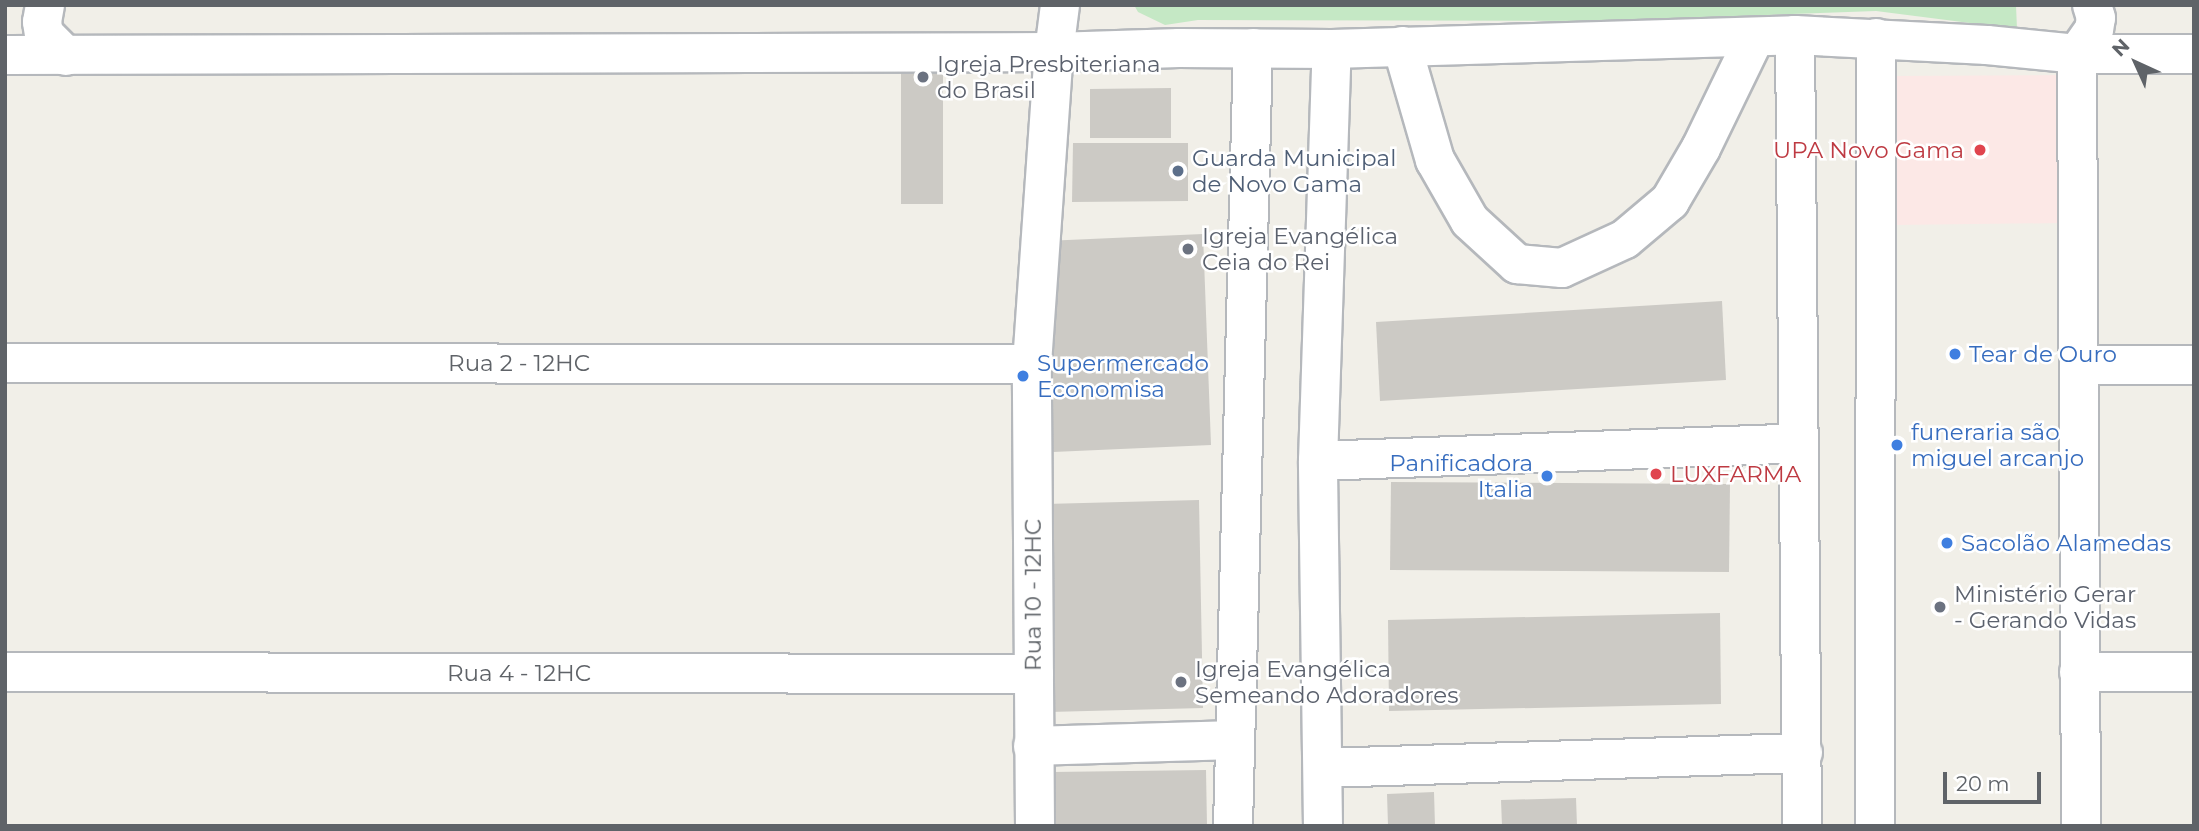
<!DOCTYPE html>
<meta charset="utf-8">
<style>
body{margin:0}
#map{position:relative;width:2199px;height:831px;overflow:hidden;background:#f1efe8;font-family:Montserrat,sans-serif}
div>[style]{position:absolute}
.medical>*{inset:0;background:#fce8e6}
.green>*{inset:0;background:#c5e8c5}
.building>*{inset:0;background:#cccac5}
.roads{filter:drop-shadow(2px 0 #b5b8bc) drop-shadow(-2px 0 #b5b8bc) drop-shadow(0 2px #b5b8bc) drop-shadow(0 -2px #b5b8bc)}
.minor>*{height:38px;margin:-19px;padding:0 19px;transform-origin:19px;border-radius:19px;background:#fff}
.dots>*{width:19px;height:19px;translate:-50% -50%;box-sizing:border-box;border:4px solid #fff;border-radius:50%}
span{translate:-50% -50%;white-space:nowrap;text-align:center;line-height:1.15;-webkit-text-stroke:5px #fff;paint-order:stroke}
.worship-label{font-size:23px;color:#5b616d}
.left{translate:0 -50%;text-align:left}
.health-label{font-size:23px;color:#be3a42}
.right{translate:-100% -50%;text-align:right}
.service-label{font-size:23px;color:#4e5e75}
.shop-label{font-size:23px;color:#366cbe}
.street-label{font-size:23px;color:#5f6368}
.frame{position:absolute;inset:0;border:7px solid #5f6368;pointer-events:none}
.north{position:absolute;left:2101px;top:28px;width:70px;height:70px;-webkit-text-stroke:5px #fff;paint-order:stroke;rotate:315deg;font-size:19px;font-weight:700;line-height:28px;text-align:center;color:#5f6368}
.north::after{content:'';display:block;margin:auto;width:24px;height:32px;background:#5f6368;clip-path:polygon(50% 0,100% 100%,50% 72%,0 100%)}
.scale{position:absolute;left:1943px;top:772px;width:98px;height:32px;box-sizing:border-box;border:4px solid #5f6368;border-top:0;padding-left:9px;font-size:21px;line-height:24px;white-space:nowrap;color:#5f6368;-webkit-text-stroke:5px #fff;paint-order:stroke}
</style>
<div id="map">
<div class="medical">
<div style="clip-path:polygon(2066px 75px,2066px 223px,1894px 225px,1894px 76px)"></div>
</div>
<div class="green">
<div style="clip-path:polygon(1134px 5px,2016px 5px,2017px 29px,1876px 11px,1603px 21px,1198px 20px,1165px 25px,1138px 12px)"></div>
</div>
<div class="building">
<div style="clip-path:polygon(901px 71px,943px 71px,943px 204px,901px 204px)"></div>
<div style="clip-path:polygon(1171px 88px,1171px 138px,1090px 138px,1090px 89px)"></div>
<div style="clip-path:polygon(1073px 143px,1188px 143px,1188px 201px,1072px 202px)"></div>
<div style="clip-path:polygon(1203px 234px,1211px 445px,1053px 452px,1045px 241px)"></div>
<div style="clip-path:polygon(1722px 301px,1726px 380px,1380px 401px,1376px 322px)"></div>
<div style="clip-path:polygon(1391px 482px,1730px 484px,1729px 572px,1390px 570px)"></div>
<div style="clip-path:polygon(1199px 500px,1203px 708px,1049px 712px,1045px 504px)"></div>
<div style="clip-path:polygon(1720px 613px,1721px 704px,1389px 711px,1388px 620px)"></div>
<div style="clip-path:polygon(1206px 770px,1207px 826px,1052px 826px,1052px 772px)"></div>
<div style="clip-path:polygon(1434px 792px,1435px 826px,1388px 826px,1387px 794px)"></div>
<div style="clip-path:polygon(1576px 798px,1577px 826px,1502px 826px,1501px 800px)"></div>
</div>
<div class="roads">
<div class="minor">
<div style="left:45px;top:5px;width:17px;rotate:100deg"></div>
<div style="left:42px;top:22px;width:12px;rotate:81deg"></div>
<div style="left:44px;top:34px;width:31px;rotate:45deg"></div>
<div style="left:1795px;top:35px;width:791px;rotate:89.49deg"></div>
<div style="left:1402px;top:46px;width:119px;rotate:73.9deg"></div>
<div style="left:1435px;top:160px;width:70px;rotate:60.2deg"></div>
<div style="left:1470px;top:221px;width:64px;rotate:42.5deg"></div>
<div style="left:1517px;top:264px;width:45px;rotate:5.1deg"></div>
<div style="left:1562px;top:268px;width:69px;rotate:-24.7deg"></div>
<div style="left:1625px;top:239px;width:59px;rotate:-40.2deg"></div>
<div style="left:1670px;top:201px;width:61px;rotate:-59.7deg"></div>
<div style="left:1701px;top:148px;width:123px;rotate:-64.1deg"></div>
<div style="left:5px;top:55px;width:1049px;rotate:-0.16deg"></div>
<div style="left:1054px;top:52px;width:125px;rotate:-1.8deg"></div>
<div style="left:1179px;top:48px;width:153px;rotate:0.4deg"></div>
<div style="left:1332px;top:49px;width:463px;rotate:-1.7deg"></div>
<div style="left:1795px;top:35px;width:192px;rotate:3deg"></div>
<div style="left:1987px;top:45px;width:90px;rotate:5.7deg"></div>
<div style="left:2077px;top:54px;width:117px"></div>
<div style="left:5px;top:363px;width:1027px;rotate:0.06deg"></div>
<div style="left:2080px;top:365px;width:114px"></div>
<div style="left:1318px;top:461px;width:481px;rotate:-2.1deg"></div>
<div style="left:5px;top:672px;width:1029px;rotate:0.11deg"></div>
<div style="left:2079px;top:672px;width:115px"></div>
<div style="left:1033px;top:746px;width:201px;rotate:-1.7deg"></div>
<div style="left:1323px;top:768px;width:480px;rotate:-1.8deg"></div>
<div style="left:1035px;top:826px;width:462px;rotate:-90.4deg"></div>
<div style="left:1032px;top:364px;width:313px;rotate:-86deg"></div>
<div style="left:1054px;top:52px;width:47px;rotate:-82.7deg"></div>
<div style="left:1233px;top:826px;width:778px;rotate:-88.53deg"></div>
<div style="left:1323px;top:826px;width:365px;rotate:-90.8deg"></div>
<div style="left:1318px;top:461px;width:412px;rotate:-88.1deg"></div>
<div style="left:1875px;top:826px;width:788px;rotate:-89.93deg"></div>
<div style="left:2081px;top:826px;width:772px;rotate:-90.3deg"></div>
<div style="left:2077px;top:54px;width:29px;rotate:-55deg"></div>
<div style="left:2094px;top:30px;width:12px;rotate:-81deg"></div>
<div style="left:2096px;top:18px;width:14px;rotate:-107deg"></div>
</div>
</div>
<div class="dots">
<div style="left:923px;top:77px;background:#6b7280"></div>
<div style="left:1980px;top:150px;background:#e0444e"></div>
<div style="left:1178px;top:171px;background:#5c6f8a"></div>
<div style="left:1188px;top:249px;background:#6b7280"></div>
<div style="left:1955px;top:354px;background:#3f7fe0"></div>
<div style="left:1023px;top:376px;background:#3f7fe0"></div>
<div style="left:1897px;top:445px;background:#3f7fe0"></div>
<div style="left:1656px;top:474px;background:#e0444e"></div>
<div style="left:1547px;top:476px;background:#3f7fe0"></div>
<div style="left:1947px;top:543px;background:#3f7fe0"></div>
<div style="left:1940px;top:607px;background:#6b7280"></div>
<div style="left:1181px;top:682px;background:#6b7280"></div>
</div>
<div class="worship-label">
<span class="left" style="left:937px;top:77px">Igreja Presbiteriana<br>do Brasil</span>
<span class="left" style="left:1202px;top:249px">Igreja Evangélica<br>Ceia do Rei</span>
<span class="left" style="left:1954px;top:607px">Ministério Gerar<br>- Gerando Vidas</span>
<span class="left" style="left:1195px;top:682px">Igreja Evangélica<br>Semeando Adoradores</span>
</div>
<div class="health-label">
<span class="right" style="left:1964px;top:150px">UPA Novo Gama</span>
<span class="left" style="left:1670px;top:474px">LUXFARMA</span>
</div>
<div class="service-label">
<span class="left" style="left:1192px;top:171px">Guarda Municipal<br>de Novo Gama</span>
</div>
<div class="shop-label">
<span class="left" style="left:1969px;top:354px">Tear de Ouro</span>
<span class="left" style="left:1037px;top:376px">Supermercado<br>Economisa</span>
<span class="left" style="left:1911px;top:445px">funeraria são<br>miguel arcanjo</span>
<span class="right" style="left:1533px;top:476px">Panificadora<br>Italia</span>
<span class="left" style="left:1961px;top:543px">Sacolão Alamedas</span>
</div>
<div class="street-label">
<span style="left:519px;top:363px">Rua 2 - 12HC</span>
<span style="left:1033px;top:595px;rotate:-90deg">Rua 10 - 12HC</span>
<span style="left:519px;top:673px">Rua 4 - 12HC</span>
</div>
<div class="frame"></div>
<div class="north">N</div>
<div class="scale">20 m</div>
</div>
